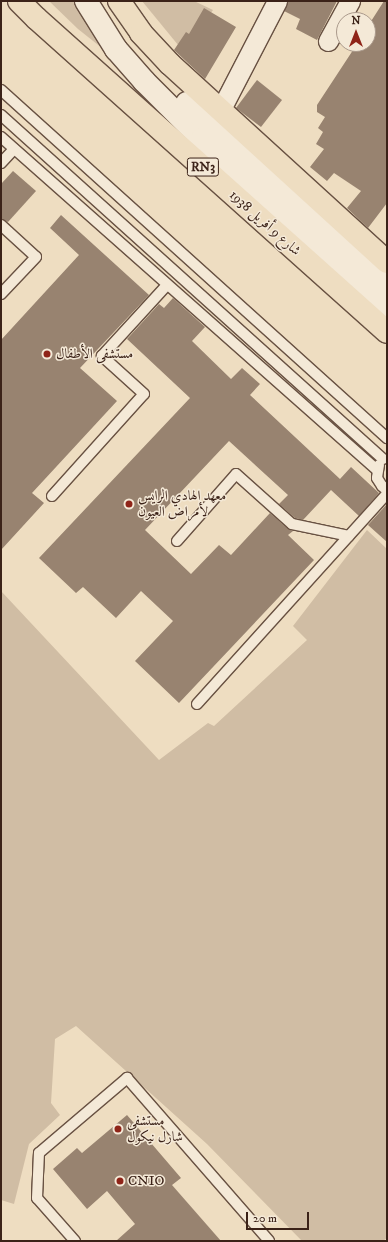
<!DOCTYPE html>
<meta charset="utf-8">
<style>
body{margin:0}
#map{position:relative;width:388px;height:1242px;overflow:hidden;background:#eeddc1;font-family:"IM FELL DW Pica",Amiri,serif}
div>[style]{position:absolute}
.green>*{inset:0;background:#d0bda4}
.building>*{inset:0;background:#988370}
.roads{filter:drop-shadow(1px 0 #685142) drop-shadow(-1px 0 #685142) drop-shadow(0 1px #685142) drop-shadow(0 -1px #685142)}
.lane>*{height:10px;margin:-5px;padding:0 5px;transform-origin:5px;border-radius:5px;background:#f4e9d7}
.street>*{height:19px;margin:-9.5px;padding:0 9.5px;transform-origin:9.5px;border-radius:9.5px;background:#f4e9d7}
.secondary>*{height:22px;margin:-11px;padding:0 11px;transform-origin:11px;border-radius:11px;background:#f4e9d7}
.primary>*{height:22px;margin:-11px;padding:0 11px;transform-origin:11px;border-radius:11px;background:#eeddc1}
.dots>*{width:11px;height:11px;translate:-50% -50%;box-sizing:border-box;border:2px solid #f4e9d7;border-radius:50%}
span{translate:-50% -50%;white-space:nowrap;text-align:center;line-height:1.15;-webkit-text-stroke:3px #f4e9d7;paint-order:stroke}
.shield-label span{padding:1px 3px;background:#f4e9d7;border:1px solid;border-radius:3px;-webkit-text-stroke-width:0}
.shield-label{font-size:13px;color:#3b2218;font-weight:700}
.street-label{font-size:14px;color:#3b2218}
.poi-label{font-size:14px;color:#3b2218}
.left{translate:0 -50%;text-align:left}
.frame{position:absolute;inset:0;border:2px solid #3b2218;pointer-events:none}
.north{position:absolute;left:336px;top:12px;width:40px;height:40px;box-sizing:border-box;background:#f4e9d7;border:1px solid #aa998b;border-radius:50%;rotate:0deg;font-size:11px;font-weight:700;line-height:16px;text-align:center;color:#3b2218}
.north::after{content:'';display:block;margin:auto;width:14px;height:18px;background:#8f2418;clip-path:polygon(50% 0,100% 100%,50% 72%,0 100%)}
.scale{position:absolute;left:246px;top:1212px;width:63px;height:18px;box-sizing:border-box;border:2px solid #3b2218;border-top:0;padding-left:5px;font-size:12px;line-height:14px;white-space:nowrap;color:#3b2218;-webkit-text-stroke:3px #f4e9d7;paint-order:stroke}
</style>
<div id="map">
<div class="green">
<div style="clip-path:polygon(49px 1px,76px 1px,107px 52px,78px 29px)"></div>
<div style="clip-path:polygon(142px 1px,194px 1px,213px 10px,183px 51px)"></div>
<div style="clip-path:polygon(367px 530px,387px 549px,387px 1238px,383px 1241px,302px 1241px,207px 1144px,76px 1026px,55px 1039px,51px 1103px,60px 1115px,29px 1144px,14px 1204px,1px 1200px,1px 591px,159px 760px,208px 723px,214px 726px,307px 640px,293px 626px)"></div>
</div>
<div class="building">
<div style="clip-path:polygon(288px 1px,337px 1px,317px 40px,296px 29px,300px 19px,284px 11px)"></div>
<div style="clip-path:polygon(384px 1px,387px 1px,387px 203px,368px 228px,347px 208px,361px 191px,334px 173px,327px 181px,310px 167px,324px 149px,316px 144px,323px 132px,318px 128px,325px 117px,317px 112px,317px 105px,357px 44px,368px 44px,368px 26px)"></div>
<div style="clip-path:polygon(204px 8px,236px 27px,205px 79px,174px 50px,186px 32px,189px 34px)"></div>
<div style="clip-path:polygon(257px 80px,282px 100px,261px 127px,236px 108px)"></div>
<div style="clip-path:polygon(13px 171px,36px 191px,8px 222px,1px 219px,1px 184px)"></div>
<div style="clip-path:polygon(61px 215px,149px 295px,80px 368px,117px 401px,32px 493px,44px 503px,1px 550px,1px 340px,79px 255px,50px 228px)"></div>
<div style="clip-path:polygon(173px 298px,205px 327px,192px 341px,231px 379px,242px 368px,260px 384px,250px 395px,340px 479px,351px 467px,379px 493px,359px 516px,331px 490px,303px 520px,295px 518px,279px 504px,288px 495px,229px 441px,145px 530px,191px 574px,219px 545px,231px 555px,270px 513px,288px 529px,293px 531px,288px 535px,314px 560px,179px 703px,135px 661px,173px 621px,141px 591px,116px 618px,83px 587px,76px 593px,39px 558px,190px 398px,127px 339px,159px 304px,164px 308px)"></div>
<div style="clip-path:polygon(387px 504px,387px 542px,368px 525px)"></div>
<div style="clip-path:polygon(127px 1115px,181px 1178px,172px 1185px,221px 1241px,116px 1241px,135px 1224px,107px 1191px,87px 1209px,53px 1169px,77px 1148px,82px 1153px)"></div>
</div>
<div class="roads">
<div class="lane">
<div style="left:1px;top:90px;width:520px;rotate:42.04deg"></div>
<div style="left:1px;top:115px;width:514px;rotate:42deg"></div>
<div style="left:1px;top:137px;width:502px;rotate:41.53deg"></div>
<div style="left:1px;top:163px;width:19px;rotate:-47deg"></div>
<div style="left:1px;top:225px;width:47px;rotate:42.4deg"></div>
<div style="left:36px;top:257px;width:51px;rotate:133.4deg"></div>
<div style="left:379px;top:465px;width:13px;rotate:99deg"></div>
<div style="left:377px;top:478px;width:9px;rotate:58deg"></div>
<div style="left:382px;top:486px;width:6px;rotate:39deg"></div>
<div style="left:52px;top:496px;width:137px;rotate:-48deg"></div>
<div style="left:144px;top:394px;width:57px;rotate:-137.9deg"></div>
<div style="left:102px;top:356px;width:96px;rotate:-47.5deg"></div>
<div style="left:177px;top:541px;width:89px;rotate:-48.6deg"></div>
<div style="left:236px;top:474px;width:75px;rotate:41.8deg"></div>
<div style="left:292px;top:524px;width:58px;rotate:11.9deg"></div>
<div style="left:197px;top:704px;width:283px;rotate:-47.9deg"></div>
<div style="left:75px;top:1241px;width:57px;rotate:-131.5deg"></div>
<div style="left:37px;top:1198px;width:45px;rotate:-87.5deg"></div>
<div style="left:39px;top:1153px;width:116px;rotate:-40.4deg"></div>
<div style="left:127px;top:1078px;width:216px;rotate:48.9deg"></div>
</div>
<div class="street">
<div style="left:328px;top:41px;width:46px;rotate:-61.2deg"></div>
<div style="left:220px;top:111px;width:124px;rotate:-62.6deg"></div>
</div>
<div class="secondary">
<div style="left:86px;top:1px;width:57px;rotate:58deg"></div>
<div style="left:116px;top:49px;width:43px;rotate:48.8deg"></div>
<div style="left:144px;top:81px;width:82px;rotate:45deg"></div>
<div style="left:202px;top:139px;width:250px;rotate:42.2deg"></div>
<div style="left:187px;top:103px;width:271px;rotate:42.5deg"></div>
</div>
<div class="primary">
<div style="left:19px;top:1px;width:24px;rotate:45deg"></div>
<div style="left:36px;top:18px;width:471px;rotate:41.8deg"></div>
<div style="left:119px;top:1px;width:39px;rotate:55deg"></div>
<div style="left:141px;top:33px;width:42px;rotate:46.9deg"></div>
<div style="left:170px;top:64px;width:294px;rotate:42.4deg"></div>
</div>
</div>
<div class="dots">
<div style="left:47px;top:354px;background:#8f2418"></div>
<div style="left:129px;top:504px;background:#8f2418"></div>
<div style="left:118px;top:1129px;background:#8f2418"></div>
<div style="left:120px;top:1181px;background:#8f2418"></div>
</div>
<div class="shield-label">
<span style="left:203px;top:167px">RN3</span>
</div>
<div class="street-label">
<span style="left:265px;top:223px;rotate:42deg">شارع 9 أفريل 1938</span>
</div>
<div class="poi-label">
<span class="left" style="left:56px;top:354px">مستشفى الأطفال</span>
<span class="left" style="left:138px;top:504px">معهد الهادي الرايس<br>لأمراض العيون</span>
<span class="left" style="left:127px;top:1129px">مستشفى<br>شارل نيكول</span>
<span class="left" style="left:128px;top:1181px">CNIO</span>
</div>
<div class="frame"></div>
<div class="north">N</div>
<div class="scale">20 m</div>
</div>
